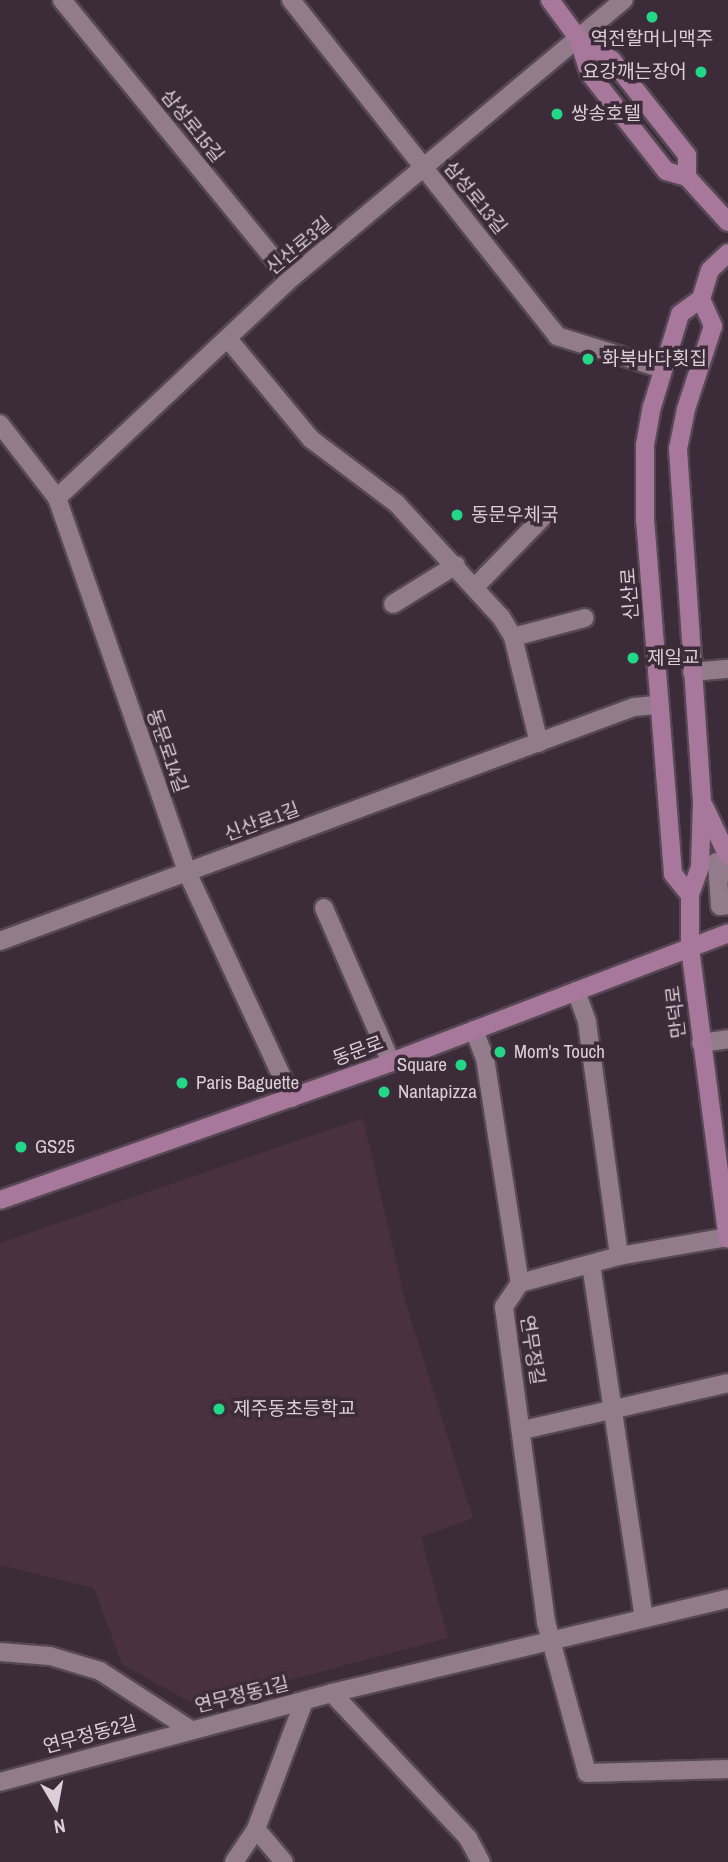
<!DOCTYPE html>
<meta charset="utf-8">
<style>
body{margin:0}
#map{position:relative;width:728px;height:1862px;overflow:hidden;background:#3c2b38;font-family:"Archivo Narrow","Noto Sans KR",sans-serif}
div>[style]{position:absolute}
.built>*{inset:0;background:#493142}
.roads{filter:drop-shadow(2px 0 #564853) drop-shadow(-2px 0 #564853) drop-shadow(0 2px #564853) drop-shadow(0 -2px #564853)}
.minor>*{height:18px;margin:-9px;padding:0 9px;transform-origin:9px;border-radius:9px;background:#927c8b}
.major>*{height:18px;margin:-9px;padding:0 9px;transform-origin:9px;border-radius:9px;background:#a7789b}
.dots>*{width:19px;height:19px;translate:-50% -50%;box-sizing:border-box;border:4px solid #3c2b38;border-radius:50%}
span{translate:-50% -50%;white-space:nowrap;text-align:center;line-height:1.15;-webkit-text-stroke:7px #3c2b38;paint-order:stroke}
.poi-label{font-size:19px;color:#dacfd7}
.right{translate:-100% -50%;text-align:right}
.left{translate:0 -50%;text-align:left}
.street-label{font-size:19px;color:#dacfd7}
.north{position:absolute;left:21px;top:1771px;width:70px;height:70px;-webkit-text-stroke:5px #3c2b38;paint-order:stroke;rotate:170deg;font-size:19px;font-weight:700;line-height:28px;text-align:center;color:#dacfd7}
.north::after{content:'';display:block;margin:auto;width:24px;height:32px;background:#dacfd7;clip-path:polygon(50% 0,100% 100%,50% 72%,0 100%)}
</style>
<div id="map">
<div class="built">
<div style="clip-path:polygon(363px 1118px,405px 1300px,473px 1518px,421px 1537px,448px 1638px,195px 1705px,122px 1664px,94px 1588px,0 1565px,0 1243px)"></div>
</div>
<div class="roads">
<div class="minor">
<div style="left:62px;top:0;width:360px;rotate:50.7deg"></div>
<div style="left:291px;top:0;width:429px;rotate:51.6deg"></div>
<div style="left:557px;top:336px;width:111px;rotate:17.3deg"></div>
<div style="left:228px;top:339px;width:130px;rotate:50.3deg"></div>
<div style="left:311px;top:439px;width:106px;rotate:37deg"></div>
<div style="left:396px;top:503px;width:155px;rotate:47.4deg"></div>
<div style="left:501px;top:617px;width:23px;rotate:59deg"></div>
<div style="left:513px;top:637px;width:109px;rotate:76.2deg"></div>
<div style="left:0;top:424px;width:93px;rotate:52.4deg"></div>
<div style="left:57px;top:498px;width:396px;rotate:70.8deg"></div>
<div style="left:187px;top:872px;width:249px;rotate:65.1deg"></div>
<div style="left:57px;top:498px;width:320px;rotate:-43.2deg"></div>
<div style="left:290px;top:279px;width:435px;rotate:-39.9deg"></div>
<div style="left:475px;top:587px;width:99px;rotate:-45.8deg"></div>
<div style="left:393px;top:604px;width:74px;rotate:-31.8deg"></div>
<div style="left:513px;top:637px;width:74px;rotate:-14.8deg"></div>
<div style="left:692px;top:672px;width:36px;rotate:-5deg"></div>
<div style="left:728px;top:873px;width:16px;rotate:-135deg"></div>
<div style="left:717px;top:862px;width:44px;rotate:86.1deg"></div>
<div style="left:720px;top:906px;width:8px;rotate:-7deg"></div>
<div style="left:324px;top:908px;width:168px;rotate:66.5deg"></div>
<div style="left:0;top:941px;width:676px;rotate:-20.26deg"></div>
<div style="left:634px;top:707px;width:25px;rotate:-5deg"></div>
<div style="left:576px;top:991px;width:33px;rotate:70deg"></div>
<div style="left:587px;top:1022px;width:236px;rotate:82.2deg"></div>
<div style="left:474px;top:1030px;width:30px;rotate:69deg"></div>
<div style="left:485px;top:1058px;width:228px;rotate:81.2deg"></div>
<div style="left:520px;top:1283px;width:29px;rotate:124deg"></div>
<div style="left:504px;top:1307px;width:318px;rotate:82.4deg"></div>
<div style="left:546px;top:1622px;width:156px;rotate:74.8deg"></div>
<div style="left:587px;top:1773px;width:141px;rotate:-1.6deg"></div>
<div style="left:701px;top:1043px;width:27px;rotate:-8deg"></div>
<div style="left:591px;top:1264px;width:358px;rotate:81.5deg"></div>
<div style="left:520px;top:1283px;width:103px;rotate:-15.3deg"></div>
<div style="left:619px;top:1256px;width:111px;rotate:-9.9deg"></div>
<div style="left:523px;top:1430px;width:210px;rotate:-12.9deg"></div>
<div style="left:0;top:1652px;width:50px;rotate:4.6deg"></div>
<div style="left:50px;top:1656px;width:52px;rotate:16.7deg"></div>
<div style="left:100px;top:1671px;width:108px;rotate:33deg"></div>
<div style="left:332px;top:1693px;width:199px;rotate:46.8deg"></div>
<div style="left:468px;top:1838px;width:27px;rotate:62deg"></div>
<div style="left:0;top:1782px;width:344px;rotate:-15deg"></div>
<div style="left:332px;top:1693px;width:407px;rotate:-13.4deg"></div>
<div style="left:256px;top:1829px;width:43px;rotate:49.7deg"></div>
<div style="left:234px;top:1862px;width:40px;rotate:-56deg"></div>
<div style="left:256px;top:1829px;width:137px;rotate:-69.4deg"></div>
</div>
<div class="major">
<div style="left:550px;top:0;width:47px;rotate:53.6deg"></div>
<div style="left:578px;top:38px;width:38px;rotate:72deg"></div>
<div style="left:590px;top:74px;width:123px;rotate:51.9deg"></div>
<div style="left:666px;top:171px;width:22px;rotate:16deg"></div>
<div style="left:578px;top:38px;width:40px;rotate:32.9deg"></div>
<div style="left:612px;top:60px;width:121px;rotate:51.7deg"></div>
<div style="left:687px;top:155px;width:22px;rotate:90deg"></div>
<div style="left:687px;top:177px;width:61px;rotate:47.7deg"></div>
<div style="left:701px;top:299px;width:30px;rotate:66deg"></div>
<div style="left:713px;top:326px;width:87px;rotate:108deg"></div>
<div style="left:686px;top:409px;width:41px;rotate:101.3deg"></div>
<div style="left:678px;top:449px;width:355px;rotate:86.1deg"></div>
<div style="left:702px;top:803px;width:64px;rotate:91.8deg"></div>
<div style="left:700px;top:867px;width:30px;rotate:110deg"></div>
<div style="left:690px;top:895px;width:53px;rotate:90deg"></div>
<div style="left:690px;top:948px;width:293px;rotate:82.6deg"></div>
<div style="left:704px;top:806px;width:55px;rotate:64.4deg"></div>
<div style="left:690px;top:895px;width:27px;rotate:-129deg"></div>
<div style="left:673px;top:874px;width:353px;rotate:-94.5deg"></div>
<div style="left:645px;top:522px;width:77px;rotate:-90deg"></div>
<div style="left:645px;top:445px;width:39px;rotate:-80deg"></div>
<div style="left:652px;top:407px;width:97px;rotate:-73.2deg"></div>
<div style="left:680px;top:314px;width:26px;rotate:-36deg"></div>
<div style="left:701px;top:299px;width:30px;rotate:-73deg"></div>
<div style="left:710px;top:270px;width:25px;rotate:-43deg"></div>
<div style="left:0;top:1200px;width:415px;rotate:-19.4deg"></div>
<div style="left:391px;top:1062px;width:361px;rotate:-20.9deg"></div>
</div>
</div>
<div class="dots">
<div style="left:652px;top:17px;background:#22d887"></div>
<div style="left:701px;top:72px;background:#22d887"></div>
<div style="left:557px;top:114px;background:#22d887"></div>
<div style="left:588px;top:359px;background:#22d887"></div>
<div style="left:457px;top:515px;background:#22d887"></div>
<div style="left:633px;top:658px;background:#22d887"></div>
<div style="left:500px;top:1052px;background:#22d887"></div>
<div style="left:461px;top:1065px;background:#22d887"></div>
<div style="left:182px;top:1083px;background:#22d887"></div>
<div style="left:384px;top:1092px;background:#22d887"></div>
<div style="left:21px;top:1147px;background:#22d887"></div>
<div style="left:219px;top:1409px;background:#22d887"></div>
</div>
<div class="poi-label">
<span style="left:652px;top:39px">역전할머니맥주</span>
<span class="right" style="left:687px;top:72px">요강깨는장어</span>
<span class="left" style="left:571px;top:114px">쌍송호텔</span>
<span class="left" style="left:602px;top:359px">화북바다횟집</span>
<span class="left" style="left:471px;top:515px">동문우체국</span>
<span class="left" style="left:647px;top:658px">제일교</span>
<span class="left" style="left:514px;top:1052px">Mom's Touch</span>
<span class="right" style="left:447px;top:1065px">Square</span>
<span class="left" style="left:196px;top:1083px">Paris Baguette</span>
<span class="left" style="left:398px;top:1092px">Nantapizza</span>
<span class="left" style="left:35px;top:1147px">GS25</span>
<span class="left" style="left:233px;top:1409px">제주동초등학교</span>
</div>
<div class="street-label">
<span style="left:192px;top:126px;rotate:51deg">삼성로15길</span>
<span style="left:475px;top:198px;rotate:51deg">삼성로13길</span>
<span style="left:299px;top:246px;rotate:-40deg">신산로3길</span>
<span style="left:630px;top:594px;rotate:-94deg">신산로</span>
<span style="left:167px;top:751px;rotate:71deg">동문로14길</span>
<span style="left:262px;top:822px;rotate:-20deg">신산로1길</span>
<span style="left:676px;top:1012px;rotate:-97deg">만덕로</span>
<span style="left:358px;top:1051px;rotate:-20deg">동문로</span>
<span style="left:532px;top:1350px;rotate:81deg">연무정길</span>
<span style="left:242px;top:1695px;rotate:-14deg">연무정동1길</span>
<span style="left:90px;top:1735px;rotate:-15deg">연무정동2길</span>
</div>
<div class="north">N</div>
</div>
